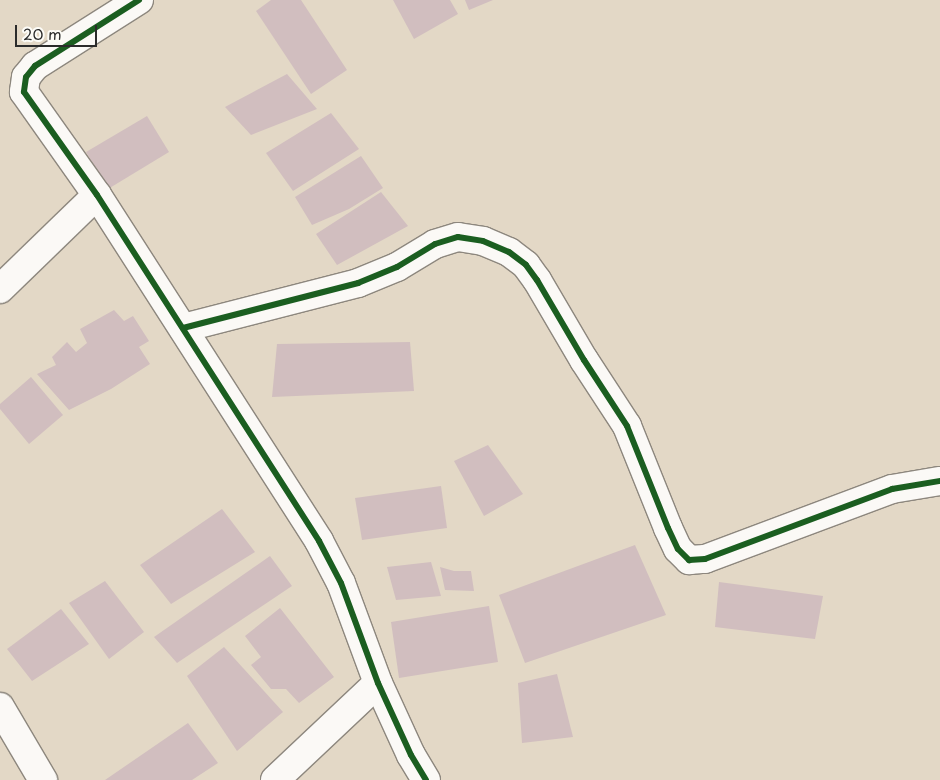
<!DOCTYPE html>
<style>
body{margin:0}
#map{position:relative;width:940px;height:780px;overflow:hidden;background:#e3d8c6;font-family:"Playpen Sans",sans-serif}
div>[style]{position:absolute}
.building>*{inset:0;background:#d1bebf}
.roads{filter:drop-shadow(1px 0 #8d877e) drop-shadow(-1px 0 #8d877e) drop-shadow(0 1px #8d877e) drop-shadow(0 -1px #8d877e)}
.minor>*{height:28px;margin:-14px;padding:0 14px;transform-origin:14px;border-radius:14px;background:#fbf9f6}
.cycleway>*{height:6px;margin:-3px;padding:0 3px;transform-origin:3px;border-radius:3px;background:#1b5e20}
span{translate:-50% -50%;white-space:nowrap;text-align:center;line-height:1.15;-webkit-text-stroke:4px #fdfcf7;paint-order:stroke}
.scale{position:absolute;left:15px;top:25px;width:82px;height:22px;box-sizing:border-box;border:2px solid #2b2b2b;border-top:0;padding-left:6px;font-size:15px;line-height:18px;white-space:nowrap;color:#2b2b2b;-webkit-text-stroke:4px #fdfcf7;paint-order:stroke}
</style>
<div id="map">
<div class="building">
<div style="clip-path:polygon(271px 0,301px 0,347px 70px,311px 94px,256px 11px)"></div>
<div style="clip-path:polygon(393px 0,450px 0,458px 14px,414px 39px)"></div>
<div style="clip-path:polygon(465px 0,493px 0,469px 10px)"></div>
<div style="clip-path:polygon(287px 74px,317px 109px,251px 135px,225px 107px)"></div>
<div style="clip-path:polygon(331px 113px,359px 149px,293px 191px,266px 153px)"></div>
<div style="clip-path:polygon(147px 116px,169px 152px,108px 189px,86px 152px)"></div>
<div style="clip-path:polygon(361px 156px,383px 188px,349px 209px,312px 225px,295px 197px)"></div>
<div style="clip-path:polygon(381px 192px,408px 226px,337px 265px,316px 234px)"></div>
<div style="clip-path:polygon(114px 310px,124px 321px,133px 316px,149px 341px,139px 347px,150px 364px,111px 389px,69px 410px,37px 374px,56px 365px,52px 357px,67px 342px,76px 352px,87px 343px,80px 329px)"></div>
<div style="clip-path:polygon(410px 342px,414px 391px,272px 397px,277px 344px)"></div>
<div style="clip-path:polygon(31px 377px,63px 415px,29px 444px,0 409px,0 404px)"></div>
<div style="clip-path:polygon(488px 445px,523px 494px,484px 516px,454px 461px)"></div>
<div style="clip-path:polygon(441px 486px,447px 528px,362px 540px,355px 498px)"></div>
<div style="clip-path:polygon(222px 509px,255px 552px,171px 604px,140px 565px)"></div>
<div style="clip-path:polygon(635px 545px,666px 615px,525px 663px,499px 595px)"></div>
<div style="clip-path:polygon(270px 556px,292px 586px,177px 663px,154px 637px)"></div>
<div style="clip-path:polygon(431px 562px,441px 596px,396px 600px,387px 567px)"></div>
<div style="clip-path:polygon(440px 567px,454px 571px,471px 571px,474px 591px,445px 590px)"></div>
<div style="clip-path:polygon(105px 581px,144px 632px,109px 659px,69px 603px)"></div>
<div style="clip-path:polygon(719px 582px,823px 596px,815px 639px,715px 627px)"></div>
<div style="clip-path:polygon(489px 606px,498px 662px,399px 678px,391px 622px)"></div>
<div style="clip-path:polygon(280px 608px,334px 677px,299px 703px,286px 689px,271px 689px,251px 665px,261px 657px,245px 636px)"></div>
<div style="clip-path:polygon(61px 609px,89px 644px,32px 681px,7px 649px)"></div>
<div style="clip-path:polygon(224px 647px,283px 712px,237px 751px,187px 676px)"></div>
<div style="clip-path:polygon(557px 674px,573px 737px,522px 743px,518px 683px)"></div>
<div style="clip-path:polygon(188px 723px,218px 763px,192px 780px,105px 780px)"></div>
</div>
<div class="roads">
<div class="minor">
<div style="left:139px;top:0;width:123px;rotate:147.6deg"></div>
<div style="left:35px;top:66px;width:14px;rotate:129deg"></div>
<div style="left:26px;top:77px;width:15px;rotate:98deg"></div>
<div style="left:24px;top:92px;width:126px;rotate:54.7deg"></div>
<div style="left:97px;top:195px;width:411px;rotate:57.3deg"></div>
<div style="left:319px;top:541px;width:47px;rotate:62.4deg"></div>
<div style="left:341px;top:583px;width:107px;rotate:69.7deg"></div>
<div style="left:378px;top:683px;width:79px;rotate:65.4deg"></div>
<div style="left:411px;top:755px;width:29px;rotate:59deg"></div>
<div style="left:0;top:289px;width:135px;rotate:-44.1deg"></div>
<div style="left:183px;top:328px;width:181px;rotate:-14.4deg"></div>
<div style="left:358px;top:283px;width:42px;rotate:-22.3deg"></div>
<div style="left:397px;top:267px;width:44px;rotate:-31.2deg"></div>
<div style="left:435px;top:244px;width:24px;rotate:-17deg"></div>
<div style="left:458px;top:237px;width:25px;rotate:9deg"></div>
<div style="left:483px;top:241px;width:28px;rotate:23deg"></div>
<div style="left:509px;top:252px;width:21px;rotate:37deg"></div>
<div style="left:526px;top:265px;width:19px;rotate:54deg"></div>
<div style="left:537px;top:280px;width:93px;rotate:59.6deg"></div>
<div style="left:584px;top:360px;width:79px;rotate:56.9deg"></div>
<div style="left:627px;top:426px;width:110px;rotate:68.1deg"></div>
<div style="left:668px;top:528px;width:23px;rotate:65deg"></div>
<div style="left:678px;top:549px;width:16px;rotate:45deg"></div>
<div style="left:689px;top:560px;width:16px;rotate:-4deg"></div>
<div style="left:705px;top:559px;width:200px;rotate:-20.5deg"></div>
<div style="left:892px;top:489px;width:49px;rotate:-9.5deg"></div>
<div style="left:0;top:707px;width:85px;rotate:59.5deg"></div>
<div style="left:275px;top:780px;width:141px;rotate:-43.3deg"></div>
</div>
</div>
<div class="cycleway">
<div style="left:139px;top:0;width:123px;rotate:147.6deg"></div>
<div style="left:35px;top:66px;width:14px;rotate:129deg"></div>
<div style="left:26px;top:77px;width:15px;rotate:98deg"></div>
<div style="left:24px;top:92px;width:126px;rotate:54.7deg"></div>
<div style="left:97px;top:195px;width:411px;rotate:57.3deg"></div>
<div style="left:319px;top:541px;width:47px;rotate:62.4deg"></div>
<div style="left:341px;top:583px;width:107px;rotate:69.7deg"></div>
<div style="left:378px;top:683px;width:79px;rotate:65.4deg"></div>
<div style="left:411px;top:755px;width:29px;rotate:59deg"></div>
<div style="left:183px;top:328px;width:181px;rotate:-14.4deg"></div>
<div style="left:358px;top:283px;width:42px;rotate:-22.3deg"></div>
<div style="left:397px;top:267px;width:44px;rotate:-31.2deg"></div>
<div style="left:435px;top:244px;width:24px;rotate:-17deg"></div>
<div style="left:458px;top:237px;width:25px;rotate:9deg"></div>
<div style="left:483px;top:241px;width:28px;rotate:23deg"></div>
<div style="left:509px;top:252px;width:21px;rotate:37deg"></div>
<div style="left:526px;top:265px;width:19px;rotate:54deg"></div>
<div style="left:537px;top:280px;width:93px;rotate:59.6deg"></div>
<div style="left:584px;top:360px;width:79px;rotate:56.9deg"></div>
<div style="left:627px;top:426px;width:110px;rotate:68.1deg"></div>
<div style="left:668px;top:528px;width:23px;rotate:65deg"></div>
<div style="left:678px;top:549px;width:16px;rotate:45deg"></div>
<div style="left:689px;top:560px;width:16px;rotate:-4deg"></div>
<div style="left:705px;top:559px;width:200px;rotate:-20.5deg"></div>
<div style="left:892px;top:489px;width:49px;rotate:-9.5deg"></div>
</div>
<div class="scale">20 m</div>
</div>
